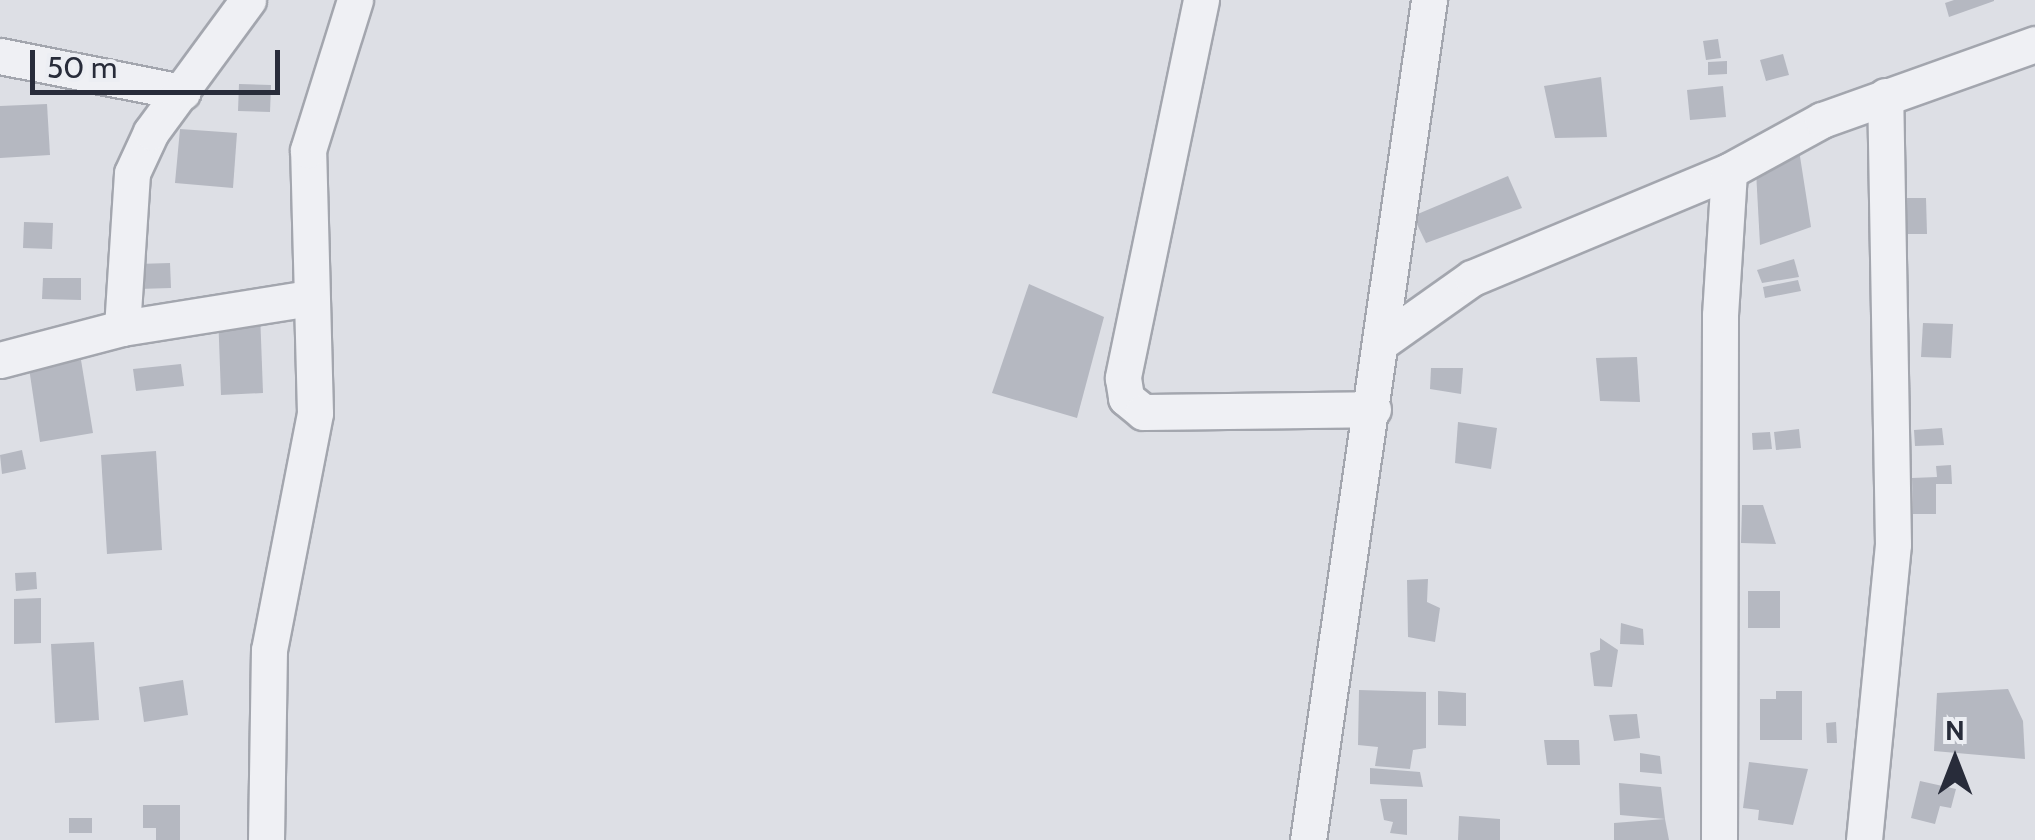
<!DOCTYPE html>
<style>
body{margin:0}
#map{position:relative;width:2035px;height:840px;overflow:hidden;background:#dddfe5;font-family:Cabin,sans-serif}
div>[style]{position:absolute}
.building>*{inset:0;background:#b5b8c1}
.roads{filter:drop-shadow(2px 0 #a3a6ae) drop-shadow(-2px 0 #a3a6ae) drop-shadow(0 2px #a3a6ae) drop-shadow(0 -2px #a3a6ae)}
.street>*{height:35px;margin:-17.5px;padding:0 17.5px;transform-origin:17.5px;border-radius:17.5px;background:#eff0f4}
span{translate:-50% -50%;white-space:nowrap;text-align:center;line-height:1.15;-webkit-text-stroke:9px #eceef3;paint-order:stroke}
.north{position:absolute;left:1905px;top:710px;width:100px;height:100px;-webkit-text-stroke:8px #eceef3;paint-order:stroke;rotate:0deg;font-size:28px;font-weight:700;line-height:40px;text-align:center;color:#282c3a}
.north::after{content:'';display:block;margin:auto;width:35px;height:45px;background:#282c3a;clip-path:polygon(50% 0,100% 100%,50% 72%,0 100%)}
.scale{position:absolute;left:30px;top:50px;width:250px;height:45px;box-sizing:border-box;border:5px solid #282c3a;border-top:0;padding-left:12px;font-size:30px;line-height:35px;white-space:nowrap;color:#282c3a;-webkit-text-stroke:8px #eceef3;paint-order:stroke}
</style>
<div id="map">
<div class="building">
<div style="clip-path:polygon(1954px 0,1994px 0,1994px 1px,1949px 17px,1945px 3px)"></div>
<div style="clip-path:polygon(1718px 39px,1721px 58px,1706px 60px,1703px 41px)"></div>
<div style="clip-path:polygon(1783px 54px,1789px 75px,1766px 81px,1760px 60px)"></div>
<div style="clip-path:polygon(1727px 61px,1727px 74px,1708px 75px,1708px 62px)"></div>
<div style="clip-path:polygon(1601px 77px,1607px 137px,1555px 138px,1544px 86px)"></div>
<div style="clip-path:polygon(239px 84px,271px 85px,270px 112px,238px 111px)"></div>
<div style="clip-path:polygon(1723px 86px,1726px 117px,1690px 120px,1687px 90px)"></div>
<div style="clip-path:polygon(47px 104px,50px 155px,0 158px,0 106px)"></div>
<div style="clip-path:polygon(180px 129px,237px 133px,233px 188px,175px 183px)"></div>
<div style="clip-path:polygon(1799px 150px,1811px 227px,1760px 245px,1756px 171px)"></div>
<div style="clip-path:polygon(1508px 176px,1522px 208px,1426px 243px,1413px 216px)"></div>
<div style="clip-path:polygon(1895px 198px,1926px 198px,1927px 234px,1896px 234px)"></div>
<div style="clip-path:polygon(24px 222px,53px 223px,52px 249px,23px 248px)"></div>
<div style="clip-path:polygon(1794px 259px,1799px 277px,1762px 283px,1757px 270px)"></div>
<div style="clip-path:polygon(170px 263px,171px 288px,138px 289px,137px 264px)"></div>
<div style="clip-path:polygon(43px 278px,81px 278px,81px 300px,42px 299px)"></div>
<div style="clip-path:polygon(1798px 280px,1801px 291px,1765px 298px,1763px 287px)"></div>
<div style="clip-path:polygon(1029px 284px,1104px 317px,1077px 418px,992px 393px)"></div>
<div style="clip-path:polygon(260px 312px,263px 393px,221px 395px,218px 313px)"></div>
<div style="clip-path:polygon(1923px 323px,1953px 324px,1951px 358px,1921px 357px)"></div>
<div style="clip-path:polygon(1637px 357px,1640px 402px,1600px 401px,1596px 358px)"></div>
<div style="clip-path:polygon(81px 360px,93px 433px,40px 442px,29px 368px)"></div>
<div style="clip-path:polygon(181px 364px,184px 386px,136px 391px,133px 369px)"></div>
<div style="clip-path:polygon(1431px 368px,1463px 368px,1461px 394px,1430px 389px)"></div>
<div style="clip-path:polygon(1458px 422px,1497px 428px,1491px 469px,1455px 463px)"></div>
<div style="clip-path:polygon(1942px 428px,1944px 445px,1915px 446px,1914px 430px)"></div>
<div style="clip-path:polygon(1799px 429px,1801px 448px,1776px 450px,1774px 432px)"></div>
<div style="clip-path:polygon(1770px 432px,1772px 449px,1753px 450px,1752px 433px)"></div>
<div style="clip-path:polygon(22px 450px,26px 469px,2px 474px,0 455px)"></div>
<div style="clip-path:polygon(156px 451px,162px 550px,107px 554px,101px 455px)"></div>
<div style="clip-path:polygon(1951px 465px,1952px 484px,1936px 484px,1936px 514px,1913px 514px,1912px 478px,1937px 477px,1936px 466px)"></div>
<div style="clip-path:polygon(1742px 505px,1763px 505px,1776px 544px,1741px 543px)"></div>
<div style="clip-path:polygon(36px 572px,37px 589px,16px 591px,15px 573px)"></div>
<div style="clip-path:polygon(1428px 579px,1427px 602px,1440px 608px,1435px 642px,1408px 637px,1407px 580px)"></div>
<div style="clip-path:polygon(1748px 591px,1780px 591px,1780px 628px,1748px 628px)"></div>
<div style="clip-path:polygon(41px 598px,41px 643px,14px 644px,14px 599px)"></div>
<div style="clip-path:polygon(1621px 623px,1643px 629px,1644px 645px,1620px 644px)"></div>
<div style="clip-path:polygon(1600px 638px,1618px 650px,1612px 687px,1594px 686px,1590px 653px,1600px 650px)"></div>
<div style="clip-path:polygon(94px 642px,99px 720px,55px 723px,51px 644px)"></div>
<div style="clip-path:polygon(183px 680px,188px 715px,144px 722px,139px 687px)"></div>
<div style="clip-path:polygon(2008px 689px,2023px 721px,2025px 759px,1934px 751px,1937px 693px)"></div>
<div style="clip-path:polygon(1359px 690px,1426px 692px,1426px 748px,1413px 750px,1410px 769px,1375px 766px,1378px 747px,1358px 745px)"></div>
<div style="clip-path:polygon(1438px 691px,1466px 693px,1466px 726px,1438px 725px)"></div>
<div style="clip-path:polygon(1776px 691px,1802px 691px,1802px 740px,1760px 740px,1760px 699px,1776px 699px)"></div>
<div style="clip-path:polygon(1637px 714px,1640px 738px,1614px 741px,1609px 715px)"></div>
<div style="clip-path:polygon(1836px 722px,1837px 743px,1827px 743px,1826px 723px)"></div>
<div style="clip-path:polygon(1544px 740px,1579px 740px,1580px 765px,1547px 765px)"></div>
<div style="clip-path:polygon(1640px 753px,1660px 756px,1662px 774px,1640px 772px)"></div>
<div style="clip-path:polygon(1749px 762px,1808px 769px,1793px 825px,1758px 820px,1759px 810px,1743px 808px)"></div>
<div style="clip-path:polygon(1370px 768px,1420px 772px,1423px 787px,1370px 784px)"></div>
<div style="clip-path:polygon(1920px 781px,1956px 789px,1951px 808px,1940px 806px,1935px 824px,1911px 818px)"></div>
<div style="clip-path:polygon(1619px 783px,1661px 787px,1665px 819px,1620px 815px)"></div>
<div style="clip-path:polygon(1380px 799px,1407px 799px,1407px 835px,1390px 833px,1393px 822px,1384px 820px)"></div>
<div style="clip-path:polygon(143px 805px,180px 805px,180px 840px,156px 840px,156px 828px,143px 828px)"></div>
<div style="clip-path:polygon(1459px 816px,1500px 819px,1500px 840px,1458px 840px)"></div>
<div style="clip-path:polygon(69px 818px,92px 818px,92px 833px,69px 833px)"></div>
<div style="clip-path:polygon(1665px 819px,1669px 840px,1614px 840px,1614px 823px)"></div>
</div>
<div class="roads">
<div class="street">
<div style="left:1201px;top:0;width:386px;rotate:101.7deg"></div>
<div style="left:1123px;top:378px;width:20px;rotate:81deg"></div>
<div style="left:1126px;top:398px;width:22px;rotate:39deg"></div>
<div style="left:1143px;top:412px;width:230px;rotate:-0.7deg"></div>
<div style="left:0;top:56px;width:186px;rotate:11.2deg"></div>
<div style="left:122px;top:328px;width:155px;rotate:-86.3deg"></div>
<div style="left:132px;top:173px;width:45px;rotate:-65.1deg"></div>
<div style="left:151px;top:132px;width:164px;rotate:-53.7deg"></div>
<div style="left:1383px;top:341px;width:109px;rotate:-35.3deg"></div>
<div style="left:1472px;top:278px;width:278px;rotate:-22.6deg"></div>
<div style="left:1729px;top:171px;width:106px;rotate:-28.7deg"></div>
<div style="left:1822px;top:120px;width:226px;rotate:-19.6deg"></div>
<div style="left:0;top:360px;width:126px;rotate:-14.7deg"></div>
<div style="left:122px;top:328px;width:189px;rotate:-9.1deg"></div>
<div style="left:266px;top:840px;width:190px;rotate:-89.1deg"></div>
<div style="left:269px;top:650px;width:241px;rotate:-79deg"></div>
<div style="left:315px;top:413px;width:263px;rotate:-91.5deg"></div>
<div style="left:308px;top:150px;width:157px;rotate:-72.6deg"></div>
<div style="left:1308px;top:840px;width:849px;rotate:-81.8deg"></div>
<div style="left:1719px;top:840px;width:525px;rotate:-89.89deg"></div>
<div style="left:1720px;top:315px;width:144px;rotate:-86.4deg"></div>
<div style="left:1864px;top:840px;width:297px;rotate:-84.4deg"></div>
<div style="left:1893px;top:544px;width:448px;rotate:-91deg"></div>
</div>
</div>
<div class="north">N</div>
<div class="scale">50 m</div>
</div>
